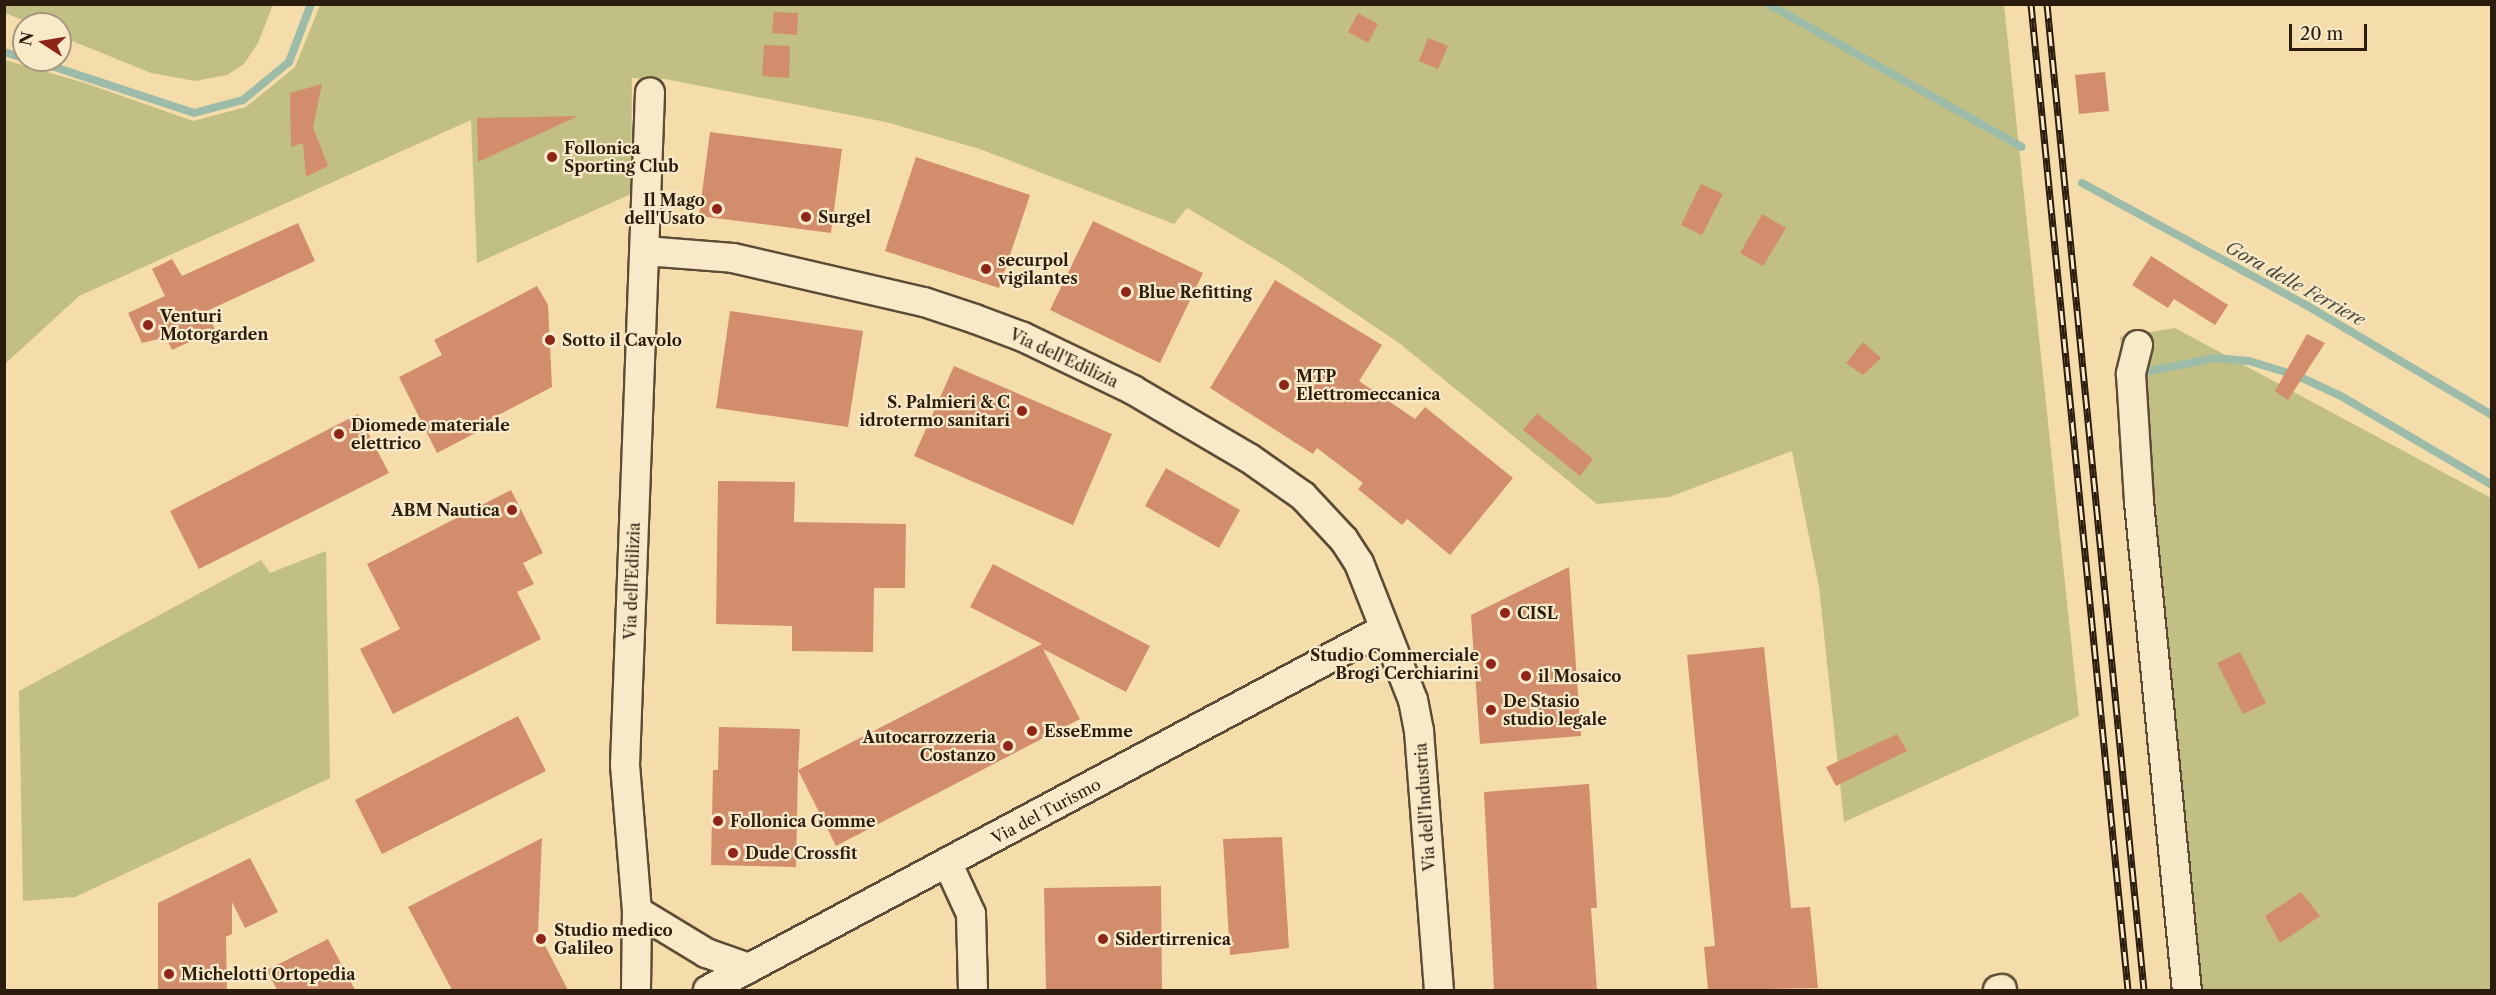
<!DOCTYPE html>
<style>
body{margin:0}
#map{position:relative;width:2496px;height:995px;overflow:hidden;background:#f4ddab;font-family:"Libre Caslon Text",serif}
div>[style]{position:absolute}
.green>*{inset:0;background:#c2bf84}
.stream>*{height:8px;margin:-4px;padding:0 4px;transform-origin:4px;border-radius:4px;background:#9cbca9}
.building>*{inset:0;background:#d28e6c}
.roads{filter:drop-shadow(2px 0 #5d4c35) drop-shadow(-2px 0 #5d4c35) drop-shadow(0 2px #5d4c35) drop-shadow(0 -2px #5d4c35)}
.street>*{height:28px;margin:-14px;padding:0 14px;transform-origin:14px;border-radius:14px;background:#f8e9c8}
.rail>*{height:7px;margin-top:-3.5px;transform-origin:0;background:repeating-linear-gradient(90deg,#f8e9c8 0 14px,#2b1c0e 0 28px);box-sizing:border-box;border-block:2px solid #2b1c0e}
.dots>*{width:16px;height:16px;translate:-50% -50%;box-sizing:border-box;border:3px solid #f8e9c8;border-radius:50%}
span{translate:-50% -50%;white-space:nowrap;text-align:center;line-height:1.15;-webkit-text-stroke:4.5px #f8e9c8;paint-order:stroke}
.poi-label{font-size:16px;color:#2b1c0e;font-weight:700}
.left{translate:0 -50%;text-align:left}
.right{translate:-100% -50%;text-align:right}
.street-label{font-size:16px;color:#2b1c0e}
.water-label{font-size:18px;color:#4d4c3c;font-style:italic}
.frame{position:absolute;inset:0;border:6px solid #2b1c0e;pointer-events:none}
.north{position:absolute;left:12px;top:12px;width:60px;height:60px;box-sizing:border-box;background:#f8e9c8;border:2px solid #a6977e;border-radius:50%;rotate:282deg;font-size:16px;font-weight:700;line-height:24px;text-align:center;color:#2b1c0e}
.north::after{content:'';display:block;margin:auto;width:21px;height:27px;background:#8f2418;clip-path:polygon(50% 0,100% 100%,50% 72%,0 100%)}
.scale{position:absolute;left:2289px;top:24px;width:78px;height:27px;box-sizing:border-box;border:3px solid #2b1c0e;border-top:0;padding-left:8px;font-size:18px;line-height:21px;white-space:nowrap;color:#2b1c0e;-webkit-text-stroke:4px #f8e9c8;paint-order:stroke}
</style>
<div id="map">
<div class="green">
<div style="clip-path:polygon(4px 5px,5px 4px,273px 5px,258px 43px,244px 64px,227px 75px,195px 81px,151px 73px,60px 36px,60px 24px,32px 24px,5px 13px)"></div>
<div style="clip-path:polygon(320px 5px,2004px 5px,2079px 716px,1844px 822px,1819px 587px,1792px 451px,1669px 497px,1597px 504px,1399px 343px,1285px 266px,1187px 208px,1174px 224px,980px 149px,886px 122px,665px 79px,632px 78px,631px 194px,477px 263px,471px 120px,79px 296px,5px 364px,5px 60px,85px 83px,193px 121px,246px 107px,295px 67px)"></div>
<div style="clip-path:polygon(2175px 328px,2491px 498px,2491px 990px,2194px 990px,2120px 337px)"></div>
<div style="clip-path:polygon(326px 551px,330px 778px,75px 897px,23px 901px,19px 691px,261px 560px,270px 573px)"></div>
</div>
<div class="stream">
<div style="left:1768px;top:4px;width:291px;rotate:29.4deg"></div>
<div style="left:4px;top:52px;width:21px;rotate:17deg"></div>
<div style="left:33px;top:60px;width:169px;rotate:18.2deg"></div>
<div style="left:194px;top:113px;width:51px;rotate:-14.9deg"></div>
<div style="left:243px;top:100px;width:60px;rotate:-39.6deg"></div>
<div style="left:289px;top:62px;width:62px;rotate:-69.2deg"></div>
<div style="left:2082px;top:183px;width:255px;rotate:28.6deg"></div>
<div style="left:2306px;top:305px;width:216px;rotate:30.6deg"></div>
<div style="left:2150px;top:371px;width:66px;rotate:-11.3deg"></div>
<div style="left:2215px;top:358px;width:34px;rotate:5deg"></div>
<div style="left:2249px;top:361px;width:51px;rotate:17deg"></div>
<div style="left:2298px;top:376px;width:47px;rotate:24.9deg"></div>
<div style="left:2341px;top:396px;width:175px;rotate:30.5deg"></div>
</div>
<div class="building">
<div style="clip-path:polygon(774px 12px,798px 13px,797px 35px,772px 33px)"></div>
<div style="clip-path:polygon(1358px 13px,1378px 24px,1368px 43px,1348px 32px)"></div>
<div style="clip-path:polygon(1428px 38px,1448px 46px,1438px 69px,1419px 61px)"></div>
<div style="clip-path:polygon(764px 45px,790px 46px,789px 78px,762px 76px)"></div>
<div style="clip-path:polygon(2105px 72px,2109px 111px,2079px 114px,2075px 75px)"></div>
<div style="clip-path:polygon(322px 84px,313px 127px,328px 166px,306px 177px,303px 143px,291px 147px,290px 93px)"></div>
<div style="clip-path:polygon(578px 116px,478px 162px,477px 118px)"></div>
<div style="clip-path:polygon(710px 132px,842px 149px,831px 233px,699px 216px)"></div>
<div style="clip-path:polygon(916px 157px,1030px 195px,999px 288px,885px 251px)"></div>
<div style="clip-path:polygon(1701px 184px,1723px 194px,1702px 235px,1681px 225px)"></div>
<div style="clip-path:polygon(1762px 214px,1786px 228px,1763px 266px,1740px 253px)"></div>
<div style="clip-path:polygon(1093px 221px,1203px 273px,1160px 363px,1050px 310px)"></div>
<div style="clip-path:polygon(298px 223px,315px 261px,207px 311px,215px 330px,172px 350px,166px 337px,142px 343px,128px 313px,165px 296px,152px 269px,172px 259px,182px 276px)"></div>
<div style="clip-path:polygon(2151px 256px,2228px 305px,2215px 325px,2174px 299px,2168px 308px,2132px 285px)"></div>
<div style="clip-path:polygon(1275px 280px,1382px 345px,1359px 381px,1415px 419px,1425px 407px,1513px 478px,1450px 555px,1407px 519px,1402px 525px,1358px 489px,1363px 483px,1317px 448px,1313px 454px,1210px 388px)"></div>
<div style="clip-path:polygon(537px 286px,548px 305px,552px 387px,483px 423px,485px 428px,437px 453px,399px 377px,442px 355px,434px 340px)"></div>
<div style="clip-path:polygon(730px 311px,863px 331px,848px 427px,716px 408px)"></div>
<div style="clip-path:polygon(2307px 334px,2325px 343px,2288px 400px,2275px 391px)"></div>
<div style="clip-path:polygon(1863px 342px,1881px 358px,1863px 375px,1846px 363px)"></div>
<div style="clip-path:polygon(954px 366px,1112px 434px,1073px 525px,914px 456px)"></div>
<div style="clip-path:polygon(1537px 413px,1593px 459px,1580px 476px,1523px 430px)"></div>
<div style="clip-path:polygon(358px 414px,389px 473px,199px 569px,170px 511px)"></div>
<div style="clip-path:polygon(1166px 468px,1240px 510px,1219px 548px,1145px 506px)"></div>
<div style="clip-path:polygon(718px 481px,795px 482px,794px 522px,906px 524px,905px 588px,874px 588px,873px 652px,792px 651px,792px 626px,716px 624px)"></div>
<div style="clip-path:polygon(511px 490px,543px 553px,523px 563px,534px 584px,517px 592px,541px 639px,393px 714px,360px 649px,400px 629px,367px 564px)"></div>
<div style="clip-path:polygon(993px 564px,1150px 646px,1126px 692px,1043px 649px,1080px 719px,836px 846px,798px 770px,796px 867px,711px 865px,713px 770px,718px 770px,719px 727px,800px 729px,798px 770px,1042px 644px,970px 607px)"></div>
<div style="clip-path:polygon(1569px 567px,1581px 736px,1480px 744px,1471px 615px)"></div>
<div style="clip-path:polygon(1764px 647px,1791px 908px,1810px 907px,1818px 988px,1708px 990px,1704px 947px,1715px 946px,1687px 655px)"></div>
<div style="clip-path:polygon(2240px 652px,2266px 703px,2243px 714px,2217px 663px)"></div>
<div style="clip-path:polygon(518px 716px,546px 771px,382px 854px,355px 800px)"></div>
<div style="clip-path:polygon(1897px 734px,1907px 751px,1836px 786px,1826px 767px)"></div>
<div style="clip-path:polygon(1589px 784px,1597px 908px,1591px 908px,1597px 990px,1494px 990px,1484px 792px)"></div>
<div style="clip-path:polygon(1282px 837px,1289px 948px,1230px 955px,1223px 839px)"></div>
<div style="clip-path:polygon(542px 838px,538px 932px,568px 990px,452px 990px,408px 907px)"></div>
<div style="clip-path:polygon(250px 858px,278px 912px,245px 928px,232px 902px,232px 934px,226px 937px,227px 990px,158px 990px,158px 903px)"></div>
<div style="clip-path:polygon(1161px 886px,1162px 990px,1046px 990px,1044px 888px)"></div>
<div style="clip-path:polygon(2301px 892px,2320px 916px,2280px 943px,2265px 916px)"></div>
<div style="clip-path:polygon(328px 939px,355px 990px,277px 990px,267px 970px)"></div>
</div>
<div class="roads">
<div class="street">
<div style="left:645px;top:251px;width:88px;rotate:4.5deg"></div>
<div style="left:733px;top:258px;width:196px;rotate:13deg"></div>
<div style="left:924px;top:302px;width:54px;rotate:18.4deg"></div>
<div style="left:975px;top:319px;width:51px;rotate:20.6deg"></div>
<div style="left:1023px;top:337px;width:122px;rotate:25.7deg"></div>
<div style="left:1133px;top:390px;width:134px;rotate:30.4deg"></div>
<div style="left:1249px;top:458px;width:66px;rotate:35.1deg"></div>
<div style="left:1303px;top:496px;width:60px;rotate:47deg"></div>
<div style="left:1344px;top:540px;width:27px;rotate:57deg"></div>
<div style="left:1359px;top:563px;width:147px;rotate:68.5deg"></div>
<div style="left:1413px;top:700px;width:32px;rotate:79deg"></div>
<div style="left:1419px;top:731px;width:260px;rotate:85.6deg"></div>
<div style="left:2138px;top:345px;width:30px;rotate:104deg"></div>
<div style="left:2131px;top:374px;width:128px;rotate:86.4deg"></div>
<div style="left:2139px;top:502px;width:490px;rotate:84.4deg"></div>
<div style="left:948px;top:864px;width:55px;rotate:65.3deg"></div>
<div style="left:971px;top:914px;width:76px;rotate:88.5deg"></div>
<div style="left:637px;top:911px;width:81px;rotate:31.3deg"></div>
<div style="left:706px;top:953px;width:46px;rotate:19.2deg"></div>
<div style="left:636px;top:990px;width:79px;rotate:-89.3deg"></div>
<div style="left:637px;top:911px;width:146px;rotate:-94.7deg"></div>
<div style="left:625px;top:765px;width:673px;rotate:-87.87deg"></div>
<div style="left:708px;top:990px;width:766px;rotate:-28.1deg"></div>
<div style="left:1998px;top:990px;width:4px;rotate:-14deg"></div>
</div>
</div>
<div class="rail">
<div style="left:2031px;top:4px;width:991px;rotate:84.38deg"></div>
<div style="left:2047px;top:4px;width:991px;rotate:84.38deg"></div>
</div>
<div class="dots">
<div style="left:552px;top:157px;background:#8f2418"></div>
<div style="left:717px;top:209px;background:#8f2418"></div>
<div style="left:806px;top:217px;background:#8f2418"></div>
<div style="left:986px;top:269px;background:#8f2418"></div>
<div style="left:1126px;top:292px;background:#8f2418"></div>
<div style="left:148px;top:325px;background:#8f2418"></div>
<div style="left:550px;top:340px;background:#8f2418"></div>
<div style="left:1284px;top:385px;background:#8f2418"></div>
<div style="left:1022px;top:411px;background:#8f2418"></div>
<div style="left:339px;top:434px;background:#8f2418"></div>
<div style="left:512px;top:510px;background:#8f2418"></div>
<div style="left:1505px;top:613px;background:#8f2418"></div>
<div style="left:1491px;top:664px;background:#8f2418"></div>
<div style="left:1526px;top:676px;background:#8f2418"></div>
<div style="left:1491px;top:710px;background:#8f2418"></div>
<div style="left:1032px;top:731px;background:#8f2418"></div>
<div style="left:1008px;top:746px;background:#8f2418"></div>
<div style="left:718px;top:821px;background:#8f2418"></div>
<div style="left:733px;top:853px;background:#8f2418"></div>
<div style="left:541px;top:939px;background:#8f2418"></div>
<div style="left:1103px;top:939px;background:#8f2418"></div>
<div style="left:169px;top:974px;background:#8f2418"></div>
</div>
<div class="poi-label">
<span class="left" style="left:564px;top:157px">Follonica<br>Sporting Club</span>
<span class="right" style="left:705px;top:209px">Il Mago<br>dell'Usato</span>
<span class="left" style="left:818px;top:217px">Surgel</span>
<span class="left" style="left:998px;top:269px">securpol<br>vigilantes</span>
<span class="left" style="left:1138px;top:292px">Blue Refitting</span>
<span class="left" style="left:160px;top:325px">Venturi<br>Motorgarden</span>
<span class="left" style="left:562px;top:340px">Sotto il Cavolo</span>
<span class="left" style="left:1296px;top:385px">MTP<br>Elettromeccanica</span>
<span class="right" style="left:1010px;top:411px">S. Palmieri &amp; C<br>idrotermo sanitari</span>
<span class="left" style="left:351px;top:434px">Diomede materiale<br>elettrico</span>
<span class="right" style="left:500px;top:510px">ABM Nautica</span>
<span class="left" style="left:1517px;top:613px">CISL</span>
<span class="right" style="left:1479px;top:664px">Studio Commerciale<br>Brogi Cerchiarini</span>
<span class="left" style="left:1538px;top:676px">il Mosaico</span>
<span class="left" style="left:1503px;top:710px">De Stasio<br>studio legale</span>
<span class="left" style="left:1044px;top:731px">EsseEmme</span>
<span class="right" style="left:996px;top:746px">Autocarrozzeria<br>Costanzo</span>
<span class="left" style="left:730px;top:821px">Follonica Gomme</span>
<span class="left" style="left:745px;top:853px">Dude Crossfit</span>
<span class="left" style="left:554px;top:939px">Studio medico<br>Galileo</span>
<span class="left" style="left:1115px;top:939px">Sidertirrenica</span>
<span class="left" style="left:181px;top:974px">Michelotti Ortopedia</span>
</div>
<div class="street-label">
<span style="left:1064px;top:358px;rotate:25deg">Via dell'Edilizia</span>
<span style="left:632px;top:581px;rotate:-88deg">Via dell'Edilizia</span>
<span style="left:1425px;top:807px;rotate:-94deg">Via dell'Industria</span>
<span style="left:1046px;top:811px;rotate:-28deg">Via del Turismo</span>
</div>
<div class="water-label">
<span style="left:2295px;top:284px;rotate:29deg">Gora delle Ferriere</span>
</div>
<div class="frame"></div>
<div class="north">N</div>
<div class="scale">20 m</div>
</div>
